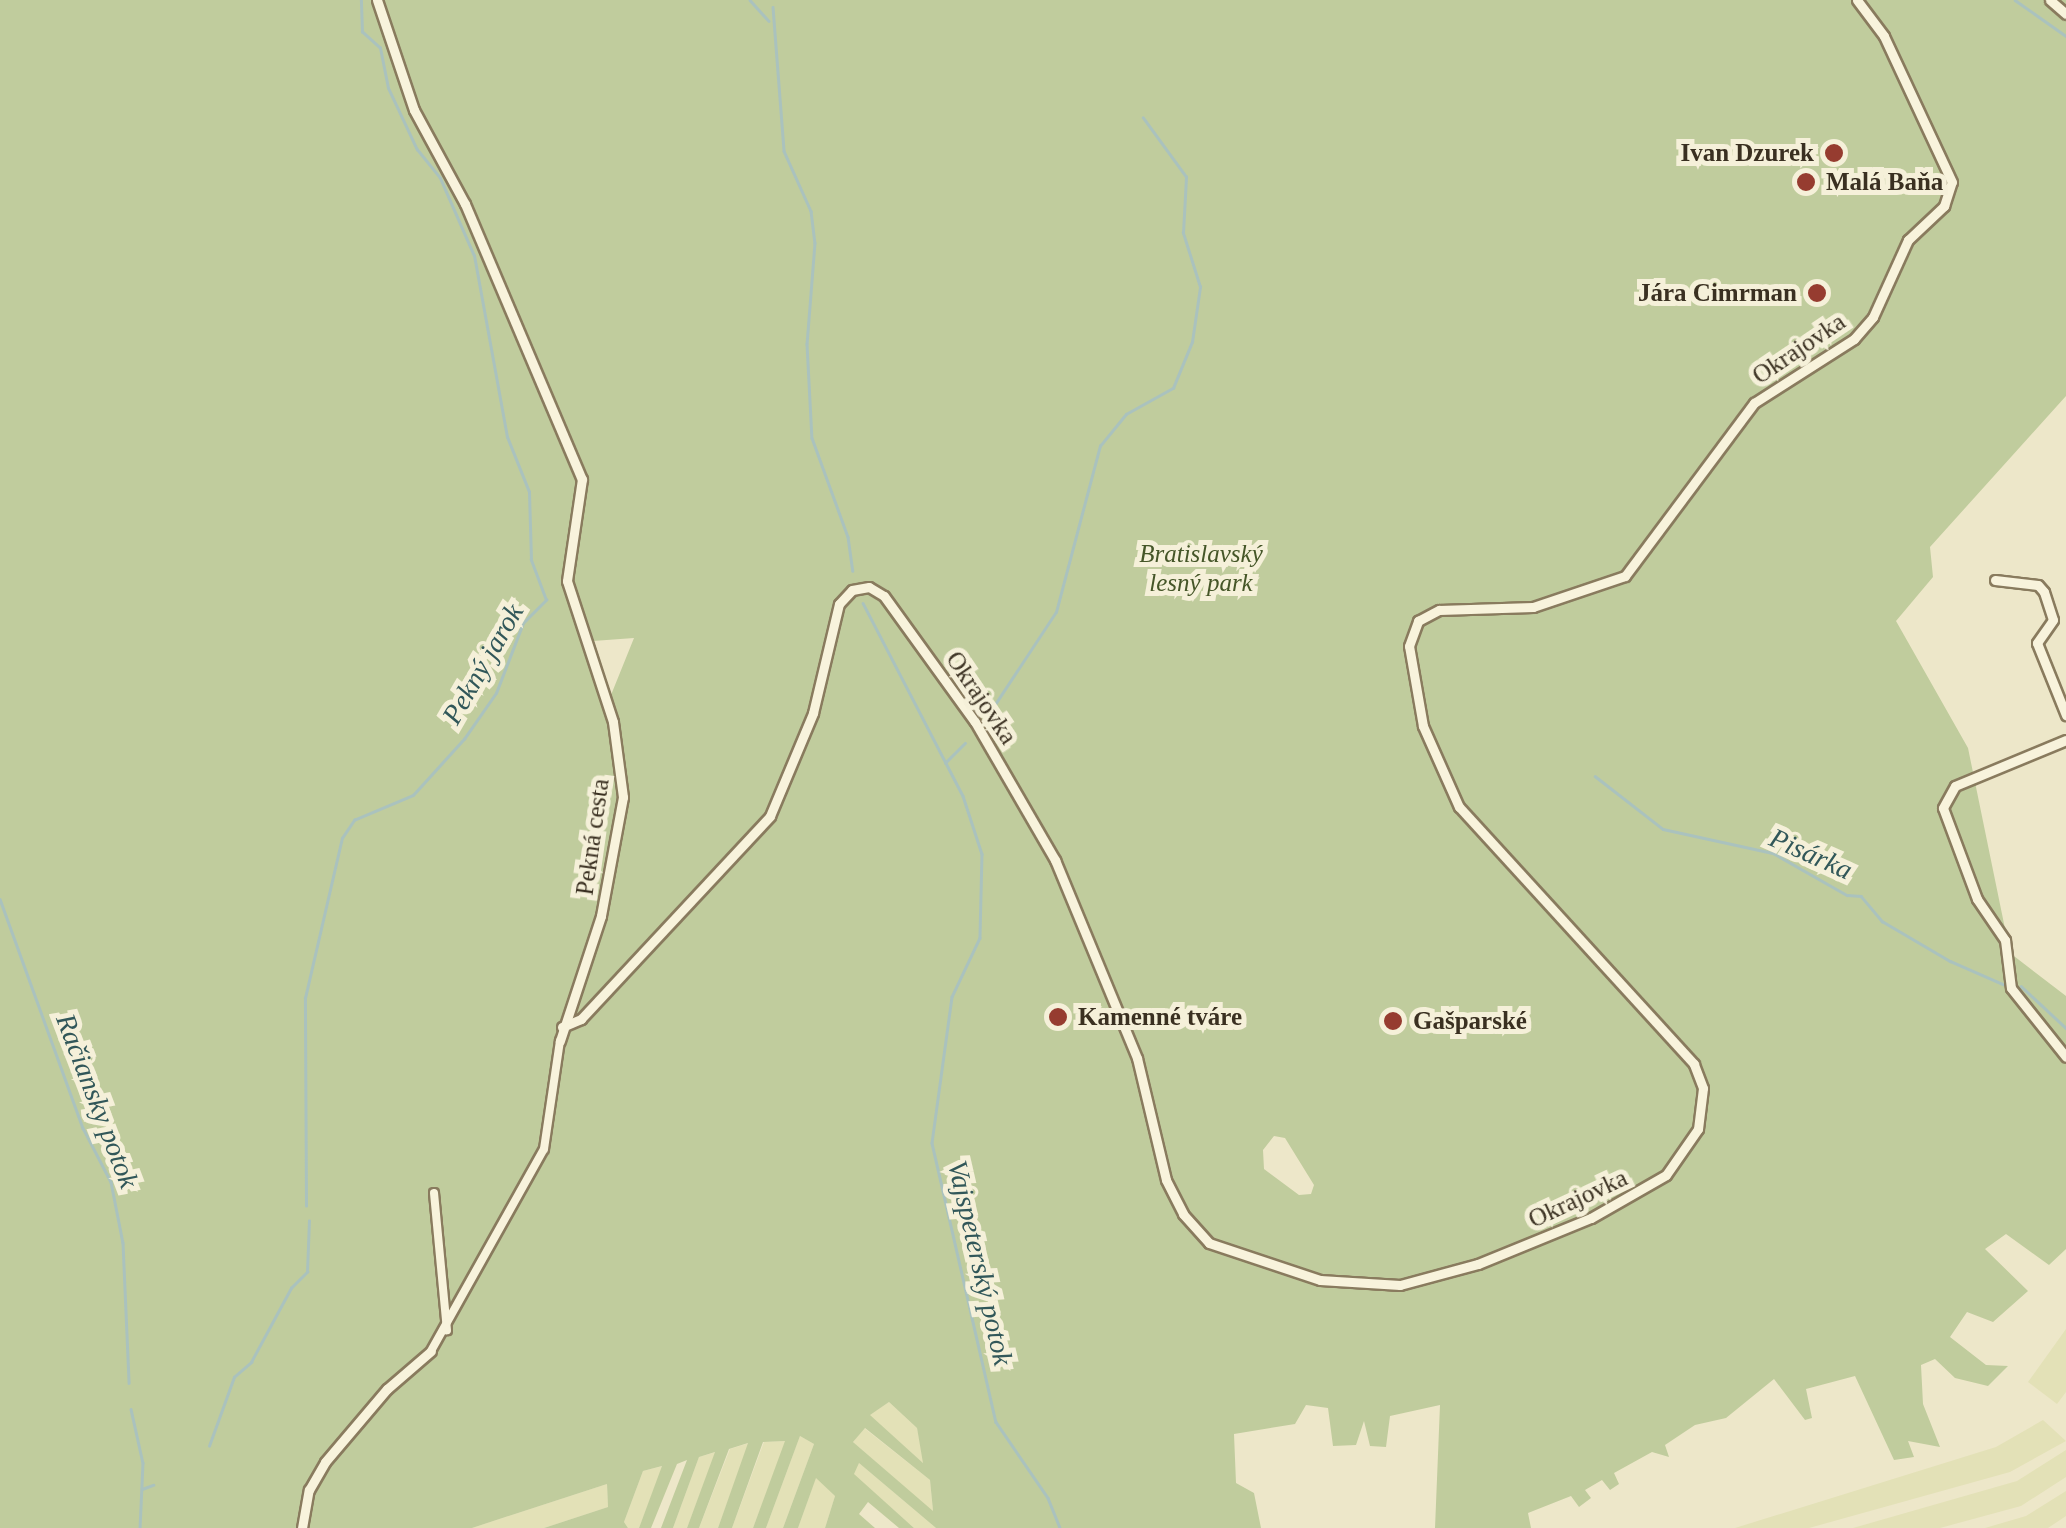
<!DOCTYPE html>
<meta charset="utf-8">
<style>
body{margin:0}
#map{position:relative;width:2066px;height:1528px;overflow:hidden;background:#ede7c9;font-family:Georgia,serif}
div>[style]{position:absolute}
.farmland>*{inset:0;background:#e3e1b7}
.green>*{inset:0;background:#c0cc9d}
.stream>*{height:2.5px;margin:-1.25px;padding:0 1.25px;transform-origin:1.25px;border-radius:1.25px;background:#aac2be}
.roads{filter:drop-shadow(2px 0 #897b5e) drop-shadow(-2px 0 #897b5e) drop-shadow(0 2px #897b5e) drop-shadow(0 -2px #897b5e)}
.pedestrian>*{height:8px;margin:-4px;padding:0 4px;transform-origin:4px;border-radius:4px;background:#f8f3dc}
.minor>*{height:9px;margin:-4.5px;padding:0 4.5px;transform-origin:4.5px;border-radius:4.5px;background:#f8f3dc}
.dots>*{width:28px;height:28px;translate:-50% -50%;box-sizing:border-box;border:5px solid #f5f0d9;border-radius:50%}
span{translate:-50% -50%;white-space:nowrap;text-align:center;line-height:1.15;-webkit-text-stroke:10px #f5f0d9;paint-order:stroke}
.poi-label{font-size:25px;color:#3a3021;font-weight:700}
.right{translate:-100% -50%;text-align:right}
.left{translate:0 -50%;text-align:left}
.street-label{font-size:25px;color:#3a3021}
.park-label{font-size:25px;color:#455628;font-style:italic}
.water-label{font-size:28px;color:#315759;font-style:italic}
</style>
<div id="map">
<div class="farmland">
<div style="clip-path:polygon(2066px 1329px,2066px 1392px,2057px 1404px,2028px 1382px)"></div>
<div style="clip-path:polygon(889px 1402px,917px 1428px,924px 1464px,869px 1415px)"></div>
<div style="clip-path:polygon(2043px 1420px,2066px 1441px,2010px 1472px,1809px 1528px,1735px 1528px,1996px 1447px)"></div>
<div style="clip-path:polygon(864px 1428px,930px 1480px,933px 1512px,853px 1442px)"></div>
<div style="clip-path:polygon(800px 1436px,814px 1444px,783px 1528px,766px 1528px)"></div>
<div style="clip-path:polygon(786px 1441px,753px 1528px,732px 1528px,764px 1442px)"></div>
<div style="clip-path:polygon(749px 1443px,718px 1528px,699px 1528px,730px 1449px)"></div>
<div style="clip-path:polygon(2066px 1450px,2066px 1477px,2021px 1506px,1940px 1528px,1853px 1528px,2017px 1481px)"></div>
<div style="clip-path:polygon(716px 1452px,687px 1528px,673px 1528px,699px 1457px)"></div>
<div style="clip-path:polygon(859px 1463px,936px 1528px,914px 1528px,853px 1474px)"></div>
<div style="clip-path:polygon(663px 1466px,639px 1528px,628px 1528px,624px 1522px,643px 1471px)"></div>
<div style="clip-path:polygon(816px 1477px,835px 1496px,825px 1528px,798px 1528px)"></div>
<div style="clip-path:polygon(607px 1484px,608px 1507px,544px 1528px,472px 1528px)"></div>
<div style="clip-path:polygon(2066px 1491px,2066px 1516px,2048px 1528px,1985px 1528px,2026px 1516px)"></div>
</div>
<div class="green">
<div style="clip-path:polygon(evenodd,0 0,2066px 0,2066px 396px,1930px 547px,1933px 577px,1896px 621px,1968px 748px,2010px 953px,2066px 996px,2066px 1249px,2049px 1265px,2006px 1234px,1985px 1249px,2028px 1291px,1993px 1322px,1967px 1312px,1950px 1337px,1986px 1365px,2008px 1366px,1988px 1386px,1955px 1378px,1935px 1359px,1921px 1365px,1923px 1404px,1940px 1447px,1908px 1441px,1914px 1457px,1894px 1460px,1855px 1376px,1806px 1389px,1812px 1418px,1805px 1420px,1774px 1379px,1726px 1418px,1695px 1425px,1665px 1445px,1669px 1457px,1652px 1452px,1614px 1473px,1619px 1484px,1610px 1490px,1602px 1480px,1585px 1490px,1591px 1498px,1579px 1507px,1571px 1496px,1528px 1513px,1531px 1528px,1435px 1528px,1440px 1405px,1390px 1416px,1386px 1447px,1370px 1446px,1364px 1421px,1356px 1445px,1333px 1446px,1328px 1408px,1306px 1405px,1295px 1424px,1234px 1434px,1236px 1483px,1254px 1493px,1261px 1528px,936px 1528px,859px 1463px,854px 1474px,914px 1528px,899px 1528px,868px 1502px,859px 1514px,875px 1528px,825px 1528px,835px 1496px,816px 1478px,798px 1528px,783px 1528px,814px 1444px,800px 1436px,766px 1528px,753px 1528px,785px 1441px,763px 1442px,732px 1528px,718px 1528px,748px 1443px,729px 1449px,699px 1528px,687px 1528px,715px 1452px,699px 1457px,673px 1528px,661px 1528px,687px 1460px,677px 1464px,651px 1528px,639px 1528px,662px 1466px,643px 1471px,624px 1522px,628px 1528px,544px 1528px,608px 1507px,607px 1484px,472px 1528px,0 1528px,0 0,634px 638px,611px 695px,593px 641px,634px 638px,0 0,1274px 1136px,1285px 1138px,1314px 1185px,1311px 1194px,1299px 1195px,1264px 1169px,1263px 1150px,1274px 1136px,0 0,889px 1402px,917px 1428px,923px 1463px,870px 1415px,889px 1402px,0 0,865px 1428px,930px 1480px,933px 1511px,853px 1442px,865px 1428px)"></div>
</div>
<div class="stream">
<div style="left:750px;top:0;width:28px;rotate:48deg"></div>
<div style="left:2015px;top:0;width:62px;rotate:35.2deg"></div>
<div style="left:773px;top:7px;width:144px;rotate:85.6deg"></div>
<div style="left:784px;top:151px;width:66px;rotate:65.8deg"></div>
<div style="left:811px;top:211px;width:32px;rotate:83deg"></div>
<div style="left:815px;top:243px;width:101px;rotate:94.5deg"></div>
<div style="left:807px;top:344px;width:94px;rotate:87deg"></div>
<div style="left:812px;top:438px;width:105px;rotate:70deg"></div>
<div style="left:848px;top:537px;width:34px;rotate:82deg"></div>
<div style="left:863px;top:603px;width:217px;rotate:62.6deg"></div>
<div style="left:963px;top:796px;width:61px;rotate:71.9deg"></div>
<div style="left:982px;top:854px;width:84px;rotate:91.4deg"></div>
<div style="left:980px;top:938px;width:65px;rotate:115.4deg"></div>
<div style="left:952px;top:997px;width:147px;rotate:97.8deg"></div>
<div style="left:932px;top:1143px;width:286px;rotate:77.1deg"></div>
<div style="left:996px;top:1422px;width:92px;rotate:55.6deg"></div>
<div style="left:1048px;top:1498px;width:32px;rotate:68deg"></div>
<div style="left:988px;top:715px;width:123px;rotate:-56.6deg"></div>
<div style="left:1056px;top:612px;width:172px;rotate:-75.2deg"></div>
<div style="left:1100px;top:446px;width:41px;rotate:-50.9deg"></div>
<div style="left:1126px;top:414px;width:54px;rotate:-29deg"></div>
<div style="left:1173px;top:388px;width:50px;rotate:-67.6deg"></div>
<div style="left:1192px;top:342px;width:56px;rotate:-81.7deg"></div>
<div style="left:1200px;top:287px;width:57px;rotate:-107.5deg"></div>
<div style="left:1183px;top:233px;width:56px;rotate:-86.9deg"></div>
<div style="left:1186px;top:177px;width:73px;rotate:-126.1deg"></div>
<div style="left:945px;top:763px;width:28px;rotate:-45deg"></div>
<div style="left:1595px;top:776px;width:86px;rotate:37.9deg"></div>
<div style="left:1663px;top:829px;width:113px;rotate:12.3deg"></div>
<div style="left:1773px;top:853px;width:85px;rotate:29.6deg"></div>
<div style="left:1847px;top:895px;width:14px;rotate:4deg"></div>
<div style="left:1861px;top:896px;width:33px;rotate:50deg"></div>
<div style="left:1882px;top:921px;width:79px;rotate:30.5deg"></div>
<div style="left:1950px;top:961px;width:58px;rotate:23.5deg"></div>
<div style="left:0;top:899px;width:244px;rotate:70.1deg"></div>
<div style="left:83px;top:1128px;width:61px;rotate:62.6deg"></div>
<div style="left:111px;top:1182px;width:62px;rotate:78.9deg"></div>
<div style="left:123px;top:1243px;width:140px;rotate:87.5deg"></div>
<div style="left:2021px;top:986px;width:62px;rotate:43deg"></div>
<div style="left:306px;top:1206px;width:208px;rotate:-90.3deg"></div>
<div style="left:305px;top:998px;width:164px;rotate:-77deg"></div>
<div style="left:342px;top:838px;width:22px;rotate:-56deg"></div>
<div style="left:354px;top:820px;width:64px;rotate:-23deg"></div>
<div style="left:413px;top:795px;width:76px;rotate:-47.7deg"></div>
<div style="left:464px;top:739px;width:56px;rotate:-55.2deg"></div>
<div style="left:496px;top:693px;width:75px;rotate:-68.9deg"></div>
<div style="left:523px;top:623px;width:33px;rotate:-45deg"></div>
<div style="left:546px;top:600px;width:43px;rotate:-110.6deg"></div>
<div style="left:531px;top:560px;width:68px;rotate:-91.7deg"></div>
<div style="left:529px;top:492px;width:59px;rotate:-111.8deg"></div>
<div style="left:507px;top:437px;width:184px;rotate:-100.3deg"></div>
<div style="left:474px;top:256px;width:85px;rotate:-113.6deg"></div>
<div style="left:440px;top:178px;width:36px;rotate:-129deg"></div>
<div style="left:417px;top:150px;width:68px;rotate:-115.1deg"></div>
<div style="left:388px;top:88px;width:41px;rotate:-101.3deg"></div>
<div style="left:380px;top:48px;width:24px;rotate:-138deg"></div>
<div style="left:362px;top:32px;width:32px;rotate:-92deg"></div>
<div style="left:131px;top:1409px;width:55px;rotate:77.5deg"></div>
<div style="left:143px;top:1463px;width:65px;rotate:92.6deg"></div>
<div style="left:209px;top:1446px;width:73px;rotate:-70.1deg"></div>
<div style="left:234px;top:1377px;width:23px;rotate:-41deg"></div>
<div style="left:251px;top:1362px;width:84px;rotate:-61.6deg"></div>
<div style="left:291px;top:1288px;width:23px;rotate:-45deg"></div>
<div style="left:307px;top:1272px;width:51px;rotate:-87.8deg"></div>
<div style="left:142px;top:1489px;width:12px;rotate:-20deg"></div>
</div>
<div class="roads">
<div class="pedestrian">
<div style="left:434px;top:1193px;width:138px;rotate:84.6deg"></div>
<div style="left:431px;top:1351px;width:231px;rotate:-60.8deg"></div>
<div style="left:544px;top:1149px;width:109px;rotate:-81.6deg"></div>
</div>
<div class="minor">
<div style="left:377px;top:0;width:116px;rotate:71.4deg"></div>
<div style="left:414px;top:110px;width:107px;rotate:61.5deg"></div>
<div style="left:465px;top:204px;width:299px;rotate:67deg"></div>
<div style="left:582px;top:479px;width:103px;rotate:98.4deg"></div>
<div style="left:567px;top:581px;width:148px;rotate:71.9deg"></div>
<div style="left:613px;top:722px;width:76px;rotate:82.4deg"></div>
<div style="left:623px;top:797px;width:121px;rotate:100.5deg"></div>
<div style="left:601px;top:916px;width:132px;rotate:108.2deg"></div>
<div style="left:2050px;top:0;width:21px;rotate:41deg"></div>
<div style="left:1995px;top:580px;width:43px;rotate:6.6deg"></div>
<div style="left:2038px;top:585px;width:9px;rotate:49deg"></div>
<div style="left:2044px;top:592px;width:29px;rotate:72deg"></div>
<div style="left:2053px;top:620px;width:28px;rotate:125deg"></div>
<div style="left:2037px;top:643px;width:78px;rotate:68.1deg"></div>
<div style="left:2066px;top:740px;width:120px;rotate:157.5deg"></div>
<div style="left:1955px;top:786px;width:25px;rotate:119deg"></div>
<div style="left:1943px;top:808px;width:97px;rotate:69.5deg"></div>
<div style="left:1977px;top:899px;width:50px;rotate:55.7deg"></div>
<div style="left:2005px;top:940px;width:48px;rotate:82.9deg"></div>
<div style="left:2011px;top:988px;width:88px;rotate:51.4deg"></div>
<div style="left:562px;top:1027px;width:21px;rotate:-23deg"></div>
<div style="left:581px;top:1019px;width:277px;rotate:-47deg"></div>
<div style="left:770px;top:816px;width:112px;rotate:-67.3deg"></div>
<div style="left:813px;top:713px;width:112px;rotate:-76.6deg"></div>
<div style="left:839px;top:604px;width:19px;rotate:-47deg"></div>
<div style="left:852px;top:590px;width:17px;rotate:-10deg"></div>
<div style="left:869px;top:587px;width:17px;rotate:31deg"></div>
<div style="left:884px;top:596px;width:155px;rotate:54.2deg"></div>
<div style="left:975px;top:722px;width:160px;rotate:59.9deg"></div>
<div style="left:1055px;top:860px;width:214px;rotate:67.5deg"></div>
<div style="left:1137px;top:1058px;width:125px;rotate:76.6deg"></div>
<div style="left:1166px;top:1180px;width:38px;rotate:63deg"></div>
<div style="left:1183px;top:1214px;width:39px;rotate:48deg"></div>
<div style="left:1209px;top:1243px;width:117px;rotate:18.4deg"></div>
<div style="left:1320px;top:1280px;width:80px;rotate:3.6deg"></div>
<div style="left:1400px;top:1285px;width:81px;rotate:-15.1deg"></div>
<div style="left:1478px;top:1264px;width:122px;rotate:-22.2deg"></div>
<div style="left:1591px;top:1218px;width:86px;rotate:-29.8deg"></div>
<div style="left:1666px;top:1175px;width:56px;rotate:-55.2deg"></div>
<div style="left:1698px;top:1129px;width:41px;rotate:-83deg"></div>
<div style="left:1703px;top:1088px;width:26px;rotate:-111deg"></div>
<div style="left:1694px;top:1064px;width:348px;rotate:-132.4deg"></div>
<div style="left:1459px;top:807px;width:89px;rotate:-114deg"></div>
<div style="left:1423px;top:726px;width:81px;rotate:-99.9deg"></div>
<div style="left:1409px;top:646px;width:27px;rotate:-70deg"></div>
<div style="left:1418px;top:621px;width:24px;rotate:-28deg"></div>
<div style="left:1439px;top:610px;width:94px;rotate:-1.8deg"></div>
<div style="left:1533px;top:607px;width:97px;rotate:-18.6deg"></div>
<div style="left:1625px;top:576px;width:216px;rotate:-53.3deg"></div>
<div style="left:1754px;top:403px;width:119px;rotate:-32.6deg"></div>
<div style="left:1854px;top:339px;width:29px;rotate:-49deg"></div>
<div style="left:1873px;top:317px;width:85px;rotate:-65.6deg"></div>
<div style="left:1908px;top:240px;width:50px;rotate:-43.4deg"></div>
<div style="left:1944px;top:206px;width:25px;rotate:-72deg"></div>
<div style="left:1952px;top:182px;width:161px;rotate:-115deg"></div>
<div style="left:1884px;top:36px;width:45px;rotate:-126.9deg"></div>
<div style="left:302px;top:1528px;width:39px;rotate:-80deg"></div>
<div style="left:309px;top:1490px;width:32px;rotate:-60deg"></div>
<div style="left:325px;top:1462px;width:96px;rotate:-49.7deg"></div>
<div style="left:387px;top:1389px;width:58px;rotate:-40.8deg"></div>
</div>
</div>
<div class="dots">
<div style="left:1834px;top:153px;background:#963c30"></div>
<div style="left:1806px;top:182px;background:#963c30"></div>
<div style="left:1817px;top:293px;background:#963c30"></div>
<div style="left:1058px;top:1017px;background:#963c30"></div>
<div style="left:1393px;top:1021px;background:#963c30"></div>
</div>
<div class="poi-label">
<span class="right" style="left:1814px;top:153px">Ivan Dzurek</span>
<span class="left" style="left:1826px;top:182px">Malá Baňa</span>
<span class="right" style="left:1797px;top:293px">Jára Cimrman</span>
<span class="left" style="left:1078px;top:1017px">Kamenné tváre</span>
<span class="left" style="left:1413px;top:1021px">Gašparské</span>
</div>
<div class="street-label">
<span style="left:1799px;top:349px;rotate:-34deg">Okrajovka</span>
<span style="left:981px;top:698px;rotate:56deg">Okrajovka</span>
<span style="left:593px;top:837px;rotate:-82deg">Pekná cesta</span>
<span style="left:1578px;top:1199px;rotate:-25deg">Okrajovka</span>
</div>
<div class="park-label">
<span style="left:1201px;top:569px">Bratislavský<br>lesný park</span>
</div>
<div class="water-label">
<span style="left:483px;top:664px;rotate:-60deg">Pekný jarok</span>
<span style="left:1811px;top:854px;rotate:24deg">Pisárka</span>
<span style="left:97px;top:1101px;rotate:69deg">Račiansky potok</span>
<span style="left:980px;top:1263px;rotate:77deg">Vajspeterský potok</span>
</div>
</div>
